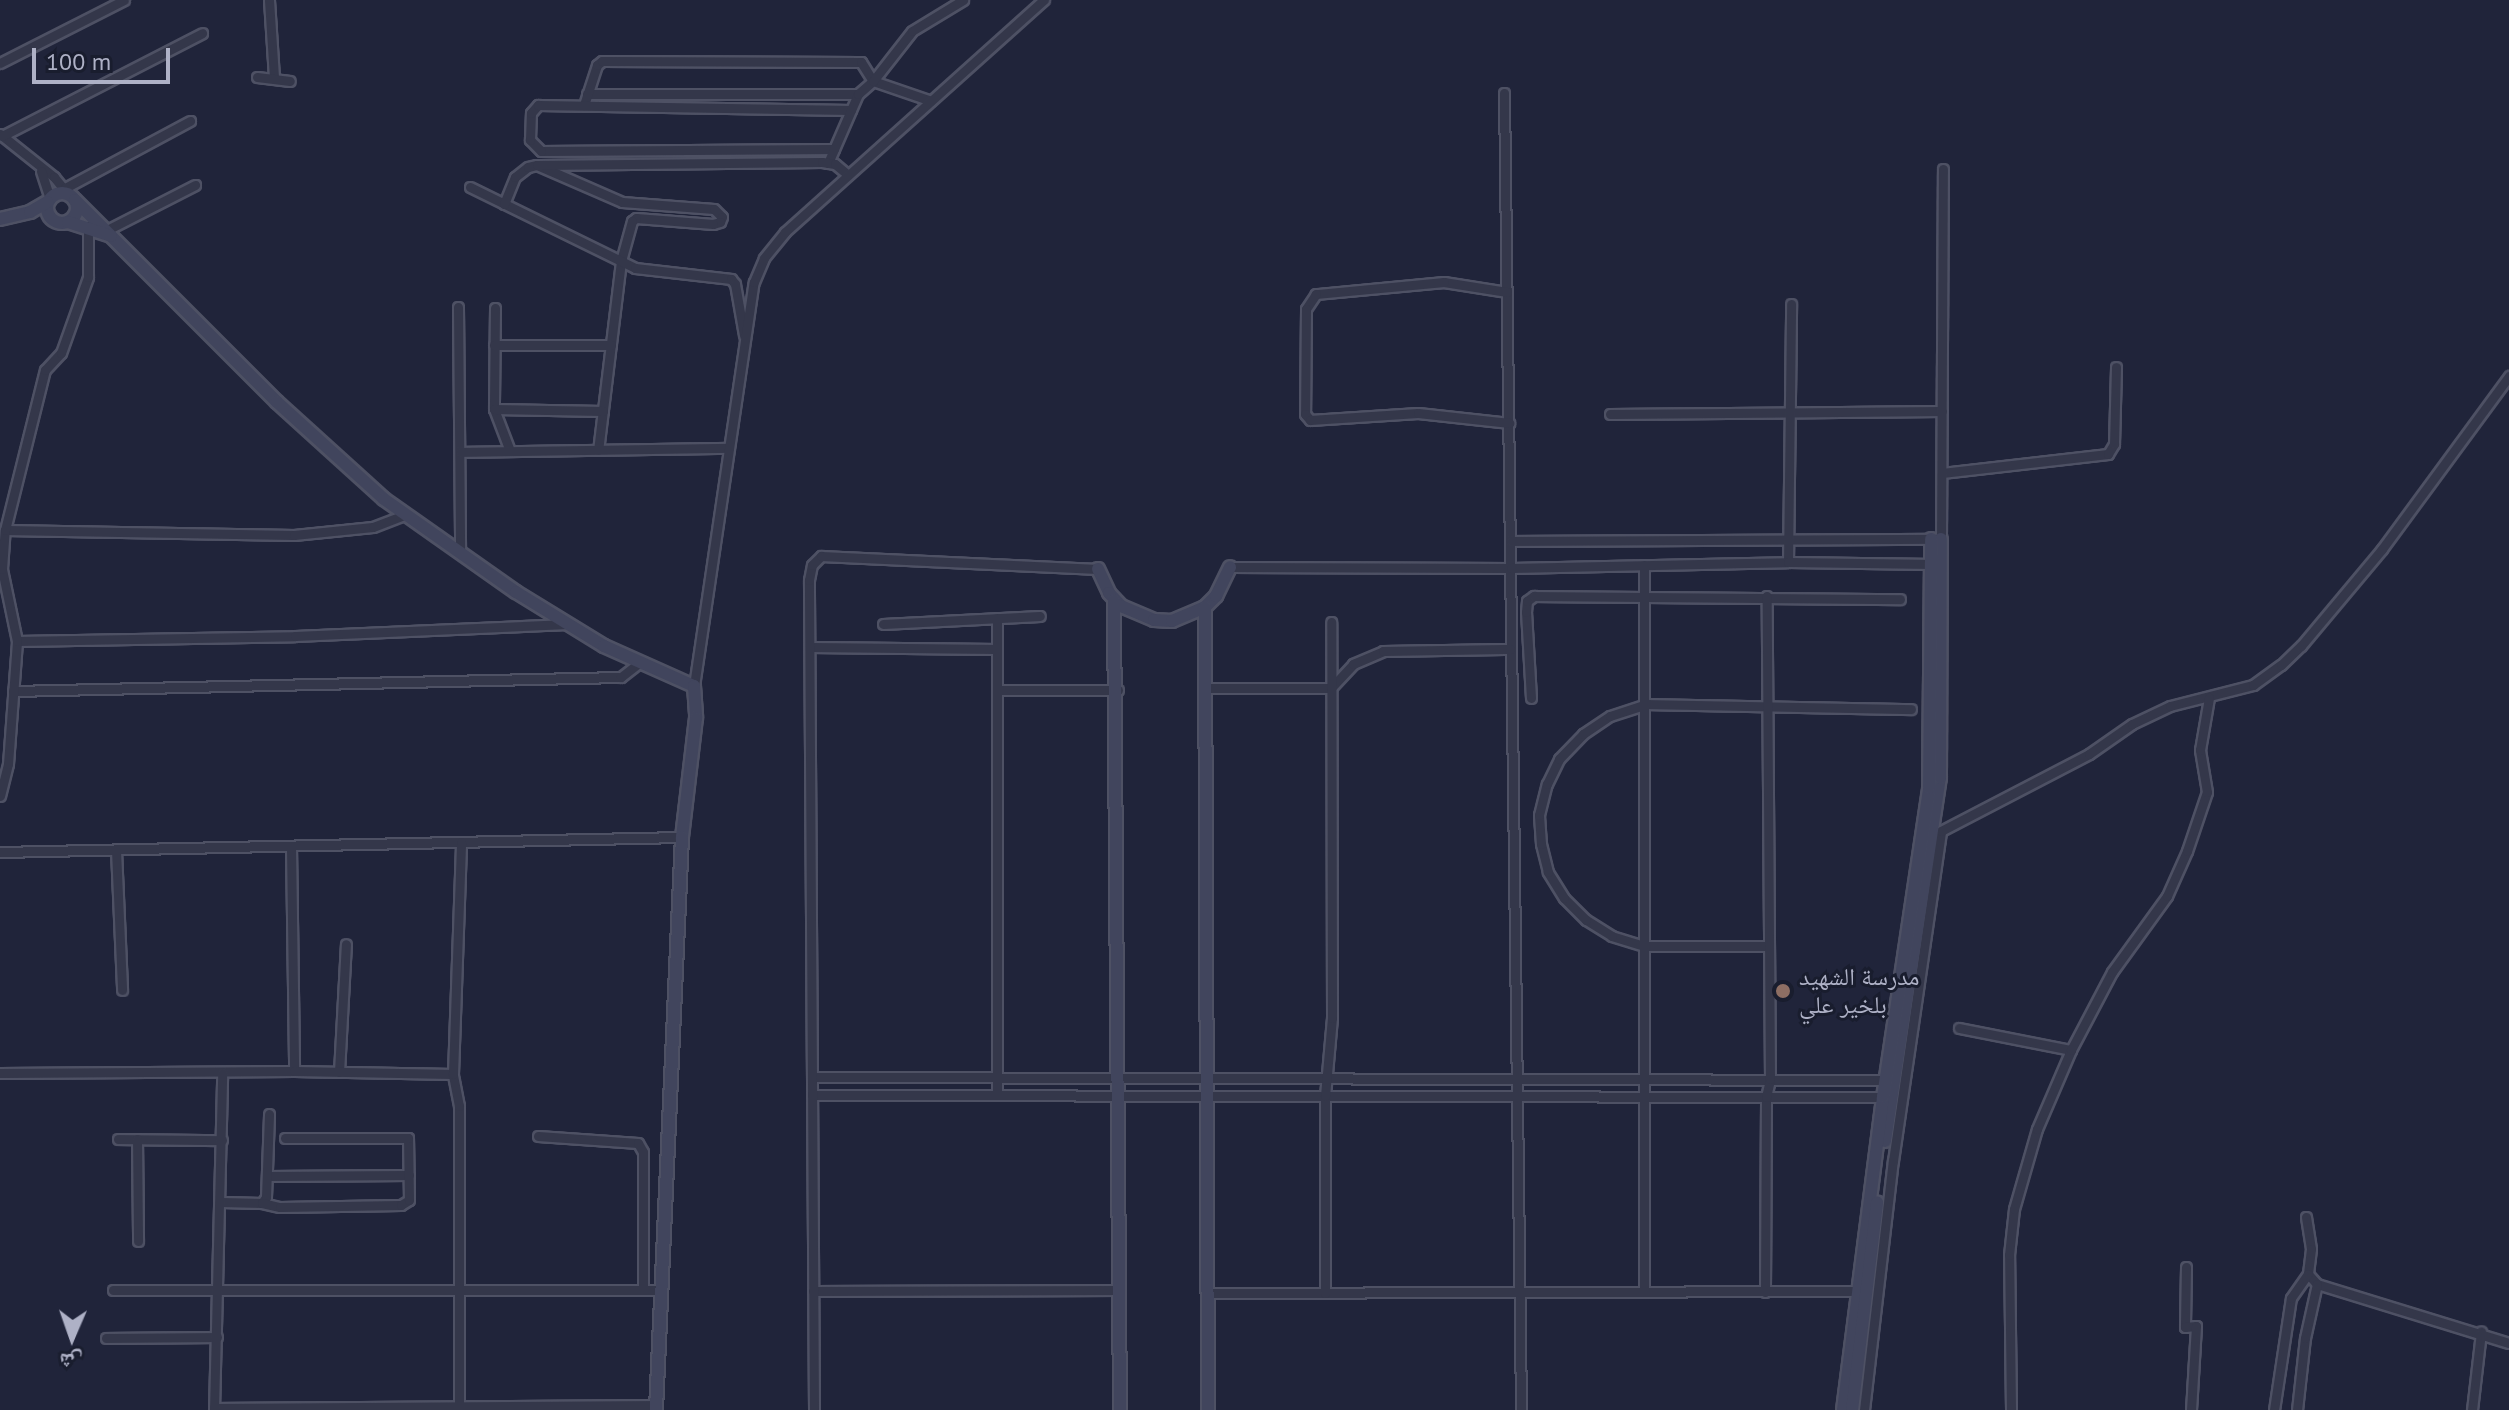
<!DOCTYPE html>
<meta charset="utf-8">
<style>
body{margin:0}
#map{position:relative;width:2509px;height:1410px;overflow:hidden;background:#20243a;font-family:"PT Sans","Noto Naskh Arabic",sans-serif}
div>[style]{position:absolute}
.roads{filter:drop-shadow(2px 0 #4e5164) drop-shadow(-2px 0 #4e5164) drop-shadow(0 2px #4e5164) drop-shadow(0 -2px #4e5164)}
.street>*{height:9px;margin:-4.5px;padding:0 4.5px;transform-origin:4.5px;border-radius:4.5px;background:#34374a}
.secondary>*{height:12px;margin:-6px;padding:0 6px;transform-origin:6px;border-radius:6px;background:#41455d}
.secondary>.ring{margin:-6px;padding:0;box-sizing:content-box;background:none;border:12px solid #41455d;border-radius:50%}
.dots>*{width:22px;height:22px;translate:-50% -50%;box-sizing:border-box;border:4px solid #191d2e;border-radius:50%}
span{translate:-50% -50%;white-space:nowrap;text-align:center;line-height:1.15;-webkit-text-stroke:6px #191d2e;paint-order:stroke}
.poi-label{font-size:24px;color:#aeb1c6}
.left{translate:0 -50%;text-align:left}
.north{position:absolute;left:32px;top:1298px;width:80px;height:80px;-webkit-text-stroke:6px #191d2e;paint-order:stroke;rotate:182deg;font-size:22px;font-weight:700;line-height:32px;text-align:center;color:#aeb1c6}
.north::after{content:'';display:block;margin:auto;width:28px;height:36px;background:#aeb1c6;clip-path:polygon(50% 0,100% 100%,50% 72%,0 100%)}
.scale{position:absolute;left:32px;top:48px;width:138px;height:36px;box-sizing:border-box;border:4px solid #aeb1c6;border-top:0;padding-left:10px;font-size:24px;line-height:28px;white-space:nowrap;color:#aeb1c6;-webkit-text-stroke:6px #191d2e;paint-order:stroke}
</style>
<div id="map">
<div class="roads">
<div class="street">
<div style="left:269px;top:0;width:77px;rotate:86.3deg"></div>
<div style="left:0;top:63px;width:139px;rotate:-26.9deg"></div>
<div style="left:257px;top:77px;width:33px;rotate:7deg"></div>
<div style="left:1504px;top:93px;width:1317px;rotate:89.26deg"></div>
<div style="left:587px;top:94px;width:271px"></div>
<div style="left:584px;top:105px;width:42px;rotate:-72deg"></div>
<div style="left:597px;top:65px;width:6px;rotate:-39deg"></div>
<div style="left:602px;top:61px;width:259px;rotate:0.2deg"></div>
<div style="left:861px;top:62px;width:22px;rotate:58deg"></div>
<div style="left:873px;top:81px;width:61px;rotate:19deg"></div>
<div style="left:0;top:134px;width:69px;rotate:38.5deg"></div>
<div style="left:54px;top:177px;width:22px;rotate:51deg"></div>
<div style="left:2px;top:136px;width:225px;rotate:-27.2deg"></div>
<div style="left:834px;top:149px;width:293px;rotate:179.6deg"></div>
<div style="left:541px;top:151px;width:16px;rotate:-135deg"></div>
<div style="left:530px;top:140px;width:27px;rotate:-88deg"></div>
<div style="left:531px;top:113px;width:11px;rotate:-49deg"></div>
<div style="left:538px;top:105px;width:313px;rotate:0.9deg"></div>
<div style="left:828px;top:163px;width:75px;rotate:-66.5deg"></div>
<div style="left:858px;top:94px;width:20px;rotate:-41deg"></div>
<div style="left:873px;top:81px;width:63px;rotate:-52deg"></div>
<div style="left:912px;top:31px;width:60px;rotate:-31.3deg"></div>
<div style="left:537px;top:165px;width:93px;rotate:23.5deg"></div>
<div style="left:622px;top:202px;width:92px;rotate:4.4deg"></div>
<div style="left:714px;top:209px;width:11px;rotate:45deg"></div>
<div style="left:722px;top:217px;width:5px;rotate:112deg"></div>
<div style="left:720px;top:222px;width:7px;rotate:164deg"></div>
<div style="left:713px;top:224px;width:77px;rotate:-175.5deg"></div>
<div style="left:636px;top:218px;width:5px;rotate:143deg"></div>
<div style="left:632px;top:221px;width:41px;rotate:105.4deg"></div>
<div style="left:621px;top:261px;width:190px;rotate:96.9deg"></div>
<div style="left:41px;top:171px;width:28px;rotate:72deg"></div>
<div style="left:470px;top:187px;width:184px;rotate:26.1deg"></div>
<div style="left:635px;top:268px;width:97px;rotate:6.5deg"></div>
<div style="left:731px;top:279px;width:6px;rotate:51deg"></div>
<div style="left:735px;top:284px;width:52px;rotate:80deg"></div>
<div style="left:65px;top:188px;width:142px;rotate:-28.2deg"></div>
<div style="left:504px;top:204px;width:29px;rotate:-68deg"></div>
<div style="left:515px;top:177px;width:16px;rotate:-38deg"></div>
<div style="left:528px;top:167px;width:9px;rotate:-13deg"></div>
<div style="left:537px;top:165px;width:285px;rotate:-0.6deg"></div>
<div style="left:822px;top:162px;width:13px;rotate:9deg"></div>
<div style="left:835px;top:164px;width:17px;rotate:40deg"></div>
<div style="left:107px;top:230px;width:99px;rotate:-27.1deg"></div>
<div style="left:1507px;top:292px;width:64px;rotate:-171deg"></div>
<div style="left:1444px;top:282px;width:129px;rotate:174.6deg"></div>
<div style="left:1316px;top:294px;width:18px;rotate:124deg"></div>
<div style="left:1306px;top:309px;width:105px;rotate:90.5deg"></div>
<div style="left:1305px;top:414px;width:8px;rotate:50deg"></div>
<div style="left:1310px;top:420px;width:108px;rotate:-3.7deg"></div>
<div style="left:1418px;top:413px;width:92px;rotate:6.3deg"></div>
<div style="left:458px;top:307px;width:244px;rotate:89.5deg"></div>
<div style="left:495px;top:308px;width:101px;rotate:90.6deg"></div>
<div style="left:494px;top:409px;width:45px;rotate:69.1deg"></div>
<div style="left:494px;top:345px;width:117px"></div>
<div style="left:494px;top:409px;width:109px;rotate:1.1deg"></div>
<div style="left:1610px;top:414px;width:332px;rotate:-0.5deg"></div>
<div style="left:460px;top:452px;width:269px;rotate:-0.9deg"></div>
<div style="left:1942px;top:473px;width:167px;rotate:-6.5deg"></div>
<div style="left:2108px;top:454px;width:12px;rotate:-59deg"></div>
<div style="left:2114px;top:444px;width:77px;rotate:-88.5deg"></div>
<div style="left:5px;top:530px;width:289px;rotate:1deg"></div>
<div style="left:294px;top:535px;width:79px;rotate:-5.8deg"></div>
<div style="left:373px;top:527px;width:36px;rotate:-21deg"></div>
<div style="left:1511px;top:541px;width:430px;rotate:-0.3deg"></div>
<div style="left:1941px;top:539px;width:370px;rotate:-89.7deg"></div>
<div style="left:1788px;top:562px;width:258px;rotate:-89.3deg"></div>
<div style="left:1230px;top:567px;width:281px;rotate:0.2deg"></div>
<div style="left:1511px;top:568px;width:277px;rotate:-1.2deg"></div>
<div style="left:1788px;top:562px;width:146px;rotate:0.8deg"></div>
<div style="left:883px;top:624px;width:157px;rotate:-2.9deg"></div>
<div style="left:17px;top:641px;width:278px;rotate:-1deg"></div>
<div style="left:295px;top:636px;width:273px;rotate:-2.5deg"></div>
<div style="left:810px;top:647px;width:187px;rotate:0.6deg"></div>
<div style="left:694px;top:686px;width:408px;rotate:-81.6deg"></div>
<div style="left:754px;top:282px;width:26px;rotate:-67deg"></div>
<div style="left:764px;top:258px;width:33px;rotate:-51deg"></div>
<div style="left:785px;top:232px;width:348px;rotate:-41.9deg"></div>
<div style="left:1206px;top:688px;width:125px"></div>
<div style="left:1331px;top:688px;width:33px;rotate:-47deg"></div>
<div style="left:1353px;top:664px;width:33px;rotate:-23deg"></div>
<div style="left:1383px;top:651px;width:127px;rotate:-0.9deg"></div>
<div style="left:997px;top:690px;width:121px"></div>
<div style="left:13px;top:691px;width:608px;rotate:-1.32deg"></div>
<div style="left:621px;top:677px;width:24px;rotate:-38deg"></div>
<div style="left:1531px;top:698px;width:86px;rotate:-93.3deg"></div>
<div style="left:1526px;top:612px;width:11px;rotate:-85deg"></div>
<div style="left:1527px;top:601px;width:9px;rotate:-36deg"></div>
<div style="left:1534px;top:596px;width:366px;rotate:0.5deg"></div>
<div style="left:0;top:796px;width:33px;rotate:-76deg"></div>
<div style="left:8px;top:764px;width:123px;rotate:-85.8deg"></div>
<div style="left:17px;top:641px;width:74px;rotate:-101.8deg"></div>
<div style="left:2px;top:569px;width:39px;rotate:-86deg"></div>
<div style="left:5px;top:530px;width:165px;rotate:-76deg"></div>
<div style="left:45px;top:370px;width:23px;rotate:-47deg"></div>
<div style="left:61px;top:353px;width:81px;rotate:-70.4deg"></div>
<div style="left:88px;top:277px;width:51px;rotate:-90deg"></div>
<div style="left:291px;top:846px;width:225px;rotate:89.2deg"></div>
<div style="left:116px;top:850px;width:140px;rotate:87.5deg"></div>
<div style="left:0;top:852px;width:682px;rotate:-1.26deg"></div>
<div style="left:1768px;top:946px;width:124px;rotate:180deg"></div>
<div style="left:1644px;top:946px;width:34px;rotate:-163deg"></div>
<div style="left:1612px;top:936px;width:31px;rotate:-148deg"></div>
<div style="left:1586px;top:920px;width:31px;rotate:-135deg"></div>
<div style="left:1564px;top:898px;width:31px;rotate:-122deg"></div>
<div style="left:1548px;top:872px;width:29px;rotate:-104deg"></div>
<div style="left:1541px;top:844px;width:29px;rotate:-94deg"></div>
<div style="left:1539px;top:815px;width:32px;rotate:-76deg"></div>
<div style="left:1547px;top:784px;width:28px;rotate:-64deg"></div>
<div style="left:1559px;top:759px;width:35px;rotate:-46deg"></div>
<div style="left:1583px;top:734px;width:32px;rotate:-34deg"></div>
<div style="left:1610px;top:716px;width:40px;rotate:-18deg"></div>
<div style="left:1648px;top:704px;width:263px;rotate:1.1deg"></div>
<div style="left:1959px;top:1028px;width:114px;rotate:11.1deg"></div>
<div style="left:339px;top:1072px;width:128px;rotate:-86.9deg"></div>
<div style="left:0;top:1073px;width:294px;rotate:-0.4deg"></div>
<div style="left:294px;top:1071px;width:159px;rotate:1.1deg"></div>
<div style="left:812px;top:1077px;width:1079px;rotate:0.16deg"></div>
<div style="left:997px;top:1094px;width:476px;rotate:-90deg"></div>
<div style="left:812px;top:1095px;width:1077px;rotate:0.11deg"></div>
<div style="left:538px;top:1136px;width:100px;rotate:4deg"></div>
<div style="left:638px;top:1143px;width:10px;rotate:61deg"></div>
<div style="left:643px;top:1152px;width:138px;rotate:90deg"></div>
<div style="left:118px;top:1139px;width:104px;rotate:0.6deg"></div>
<div style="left:137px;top:1139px;width:102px;rotate:89.4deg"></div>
<div style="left:269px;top:1176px;width:140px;rotate:-0.4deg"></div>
<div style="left:221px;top:1202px;width:41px;rotate:1.4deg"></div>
<div style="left:262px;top:1203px;width:7px;rotate:-56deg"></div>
<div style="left:266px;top:1197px;width:83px;rotate:-87.9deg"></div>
<div style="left:262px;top:1203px;width:18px;rotate:13deg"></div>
<div style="left:280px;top:1207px;width:121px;rotate:-0.9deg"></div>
<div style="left:401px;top:1205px;width:9px;rotate:-32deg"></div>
<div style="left:409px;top:1200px;width:62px;rotate:-90.9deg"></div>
<div style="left:408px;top:1138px;width:123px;rotate:180deg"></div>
<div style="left:2306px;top:1217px;width:32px;rotate:81deg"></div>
<div style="left:2311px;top:1249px;width:25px;rotate:97deg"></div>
<div style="left:2308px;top:1274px;width:13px;rotate:48deg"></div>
<div style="left:2317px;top:1284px;width:201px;rotate:17.1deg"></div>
<div style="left:2186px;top:1267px;width:60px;rotate:91deg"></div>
<div style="left:2185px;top:1327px;width:11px;rotate:-5deg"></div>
<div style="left:2196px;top:1326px;width:84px;rotate:93.4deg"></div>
<div style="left:113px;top:1290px;width:549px"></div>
<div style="left:813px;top:1291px;width:307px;rotate:-0.2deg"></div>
<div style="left:1644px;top:1292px;width:727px;rotate:-90deg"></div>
<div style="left:1765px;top:1292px;width:195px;rotate:-89.7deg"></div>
<div style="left:1766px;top:1097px;width:18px;rotate:-77deg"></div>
<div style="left:1770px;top:1079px;width:483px;rotate:-90.4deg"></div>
<div style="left:1209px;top:1293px;width:654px;rotate:-0.18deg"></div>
<div style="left:1325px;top:1293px;width:197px;rotate:-90deg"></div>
<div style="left:1325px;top:1096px;width:78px;rotate:-84.9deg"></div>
<div style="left:1332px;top:1018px;width:396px;rotate:-90.1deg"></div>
<div style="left:106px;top:1338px;width:111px;rotate:-0.5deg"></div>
<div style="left:214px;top:1408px;width:442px;rotate:-0.4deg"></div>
<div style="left:214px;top:1410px;width:338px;rotate:-88.6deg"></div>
<div style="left:459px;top:1410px;width:304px;rotate:-90deg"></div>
<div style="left:459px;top:1106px;width:33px;rotate:-101deg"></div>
<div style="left:453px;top:1074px;width:232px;rotate:-88deg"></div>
<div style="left:814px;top:1410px;width:830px;rotate:-90.35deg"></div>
<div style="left:809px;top:580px;width:15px;rotate:-79deg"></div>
<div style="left:812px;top:565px;width:13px;rotate:-45deg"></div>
<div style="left:821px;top:556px;width:277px;rotate:2.7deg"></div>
<div style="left:1864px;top:1410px;width:251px;rotate:-83.4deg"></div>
<div style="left:1893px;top:1161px;width:333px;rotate:-81.7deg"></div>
<div style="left:1941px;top:831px;width:167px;rotate:-27.5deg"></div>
<div style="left:2089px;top:754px;width:52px;rotate:-34.9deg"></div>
<div style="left:2132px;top:724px;width:42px;rotate:-25.3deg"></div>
<div style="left:2170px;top:706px;width:86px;rotate:-14.2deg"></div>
<div style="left:2253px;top:685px;width:34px;rotate:-36deg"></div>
<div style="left:2281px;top:665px;width:28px;rotate:-44deg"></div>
<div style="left:2301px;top:646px;width:126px;rotate:-50.1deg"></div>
<div style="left:2382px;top:549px;width:215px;rotate:-53.7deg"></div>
<div style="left:2011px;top:1410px;width:155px;rotate:-90.7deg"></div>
<div style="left:2009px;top:1255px;width:46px;rotate:-83.8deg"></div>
<div style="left:2014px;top:1209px;width:83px;rotate:-74deg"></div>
<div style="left:2037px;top:1129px;width:86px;rotate:-66.7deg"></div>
<div style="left:2071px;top:1050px;width:88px;rotate:-62.3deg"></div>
<div style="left:2112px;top:972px;width:94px;rotate:-54.1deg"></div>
<div style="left:2167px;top:896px;width:49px;rotate:-66deg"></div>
<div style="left:2187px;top:851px;width:62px;rotate:-71.3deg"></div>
<div style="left:2207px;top:792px;width:43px;rotate:-99.5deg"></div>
<div style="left:2200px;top:750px;width:53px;rotate:-80.2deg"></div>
<div style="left:2274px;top:1410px;width:113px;rotate:-81.4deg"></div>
<div style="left:2291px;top:1298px;width:29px;rotate:-55deg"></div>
<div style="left:2297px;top:1410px;width:72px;rotate:-83.7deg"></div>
<div style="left:2305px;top:1338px;width:55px;rotate:-77.5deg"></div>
<div style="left:2472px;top:1410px;width:79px;rotate:-83.4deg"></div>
</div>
<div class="secondary">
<div class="ring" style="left:47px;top:193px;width:18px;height:18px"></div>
<div style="left:75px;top:200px;width:286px;rotate:45deg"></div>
<div style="left:277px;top:402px;width:144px;rotate:42.2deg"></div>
<div style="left:384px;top:499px;width:161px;rotate:35.2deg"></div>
<div style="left:516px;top:592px;width:103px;rotate:31.5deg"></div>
<div style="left:604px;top:646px;width:98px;rotate:24deg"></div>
<div style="left:694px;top:686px;width:32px;rotate:86deg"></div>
<div style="left:696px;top:718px;width:120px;rotate:96.7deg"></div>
<div style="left:682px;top:837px;width:574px;rotate:92.6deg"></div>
<div style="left:0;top:219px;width:31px;rotate:-13deg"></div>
<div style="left:30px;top:212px;width:20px;rotate:-30deg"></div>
<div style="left:68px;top:222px;width:45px;rotate:18deg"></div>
<div style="left:1098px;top:569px;width:26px;rotate:65deg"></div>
<div style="left:1109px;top:593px;width:18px;rotate:47deg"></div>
<div style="left:1121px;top:606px;width:36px;rotate:23deg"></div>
<div style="left:1154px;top:620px;width:18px;rotate:3deg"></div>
<div style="left:1172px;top:621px;width:36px;rotate:-23deg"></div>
<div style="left:1205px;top:607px;width:16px;rotate:-45deg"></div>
<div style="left:1216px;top:596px;width:32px;rotate:-64deg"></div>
<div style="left:1114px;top:600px;width:810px;rotate:89.58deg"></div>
<div style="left:1205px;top:607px;width:803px;rotate:89.79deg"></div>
<div style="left:1885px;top:1141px;width:367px;rotate:-81.4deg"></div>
<div style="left:1940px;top:778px;width:239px;rotate:-89.8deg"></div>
<div style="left:1843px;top:1410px;width:316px;rotate:-82.7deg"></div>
<div style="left:1883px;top:1097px;width:312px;rotate:-81.5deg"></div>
<div style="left:1929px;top:788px;width:249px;rotate:-89.5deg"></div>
<div style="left:1852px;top:1410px;width:209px;rotate:-83.1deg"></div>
</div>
</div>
<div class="dots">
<div style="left:1783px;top:991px;background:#8d6e63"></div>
</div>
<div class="poi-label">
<span class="left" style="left:1799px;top:991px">مدرسة الشهيد<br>بلخير علي</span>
</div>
<div class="north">ش</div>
<div class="scale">100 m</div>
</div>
